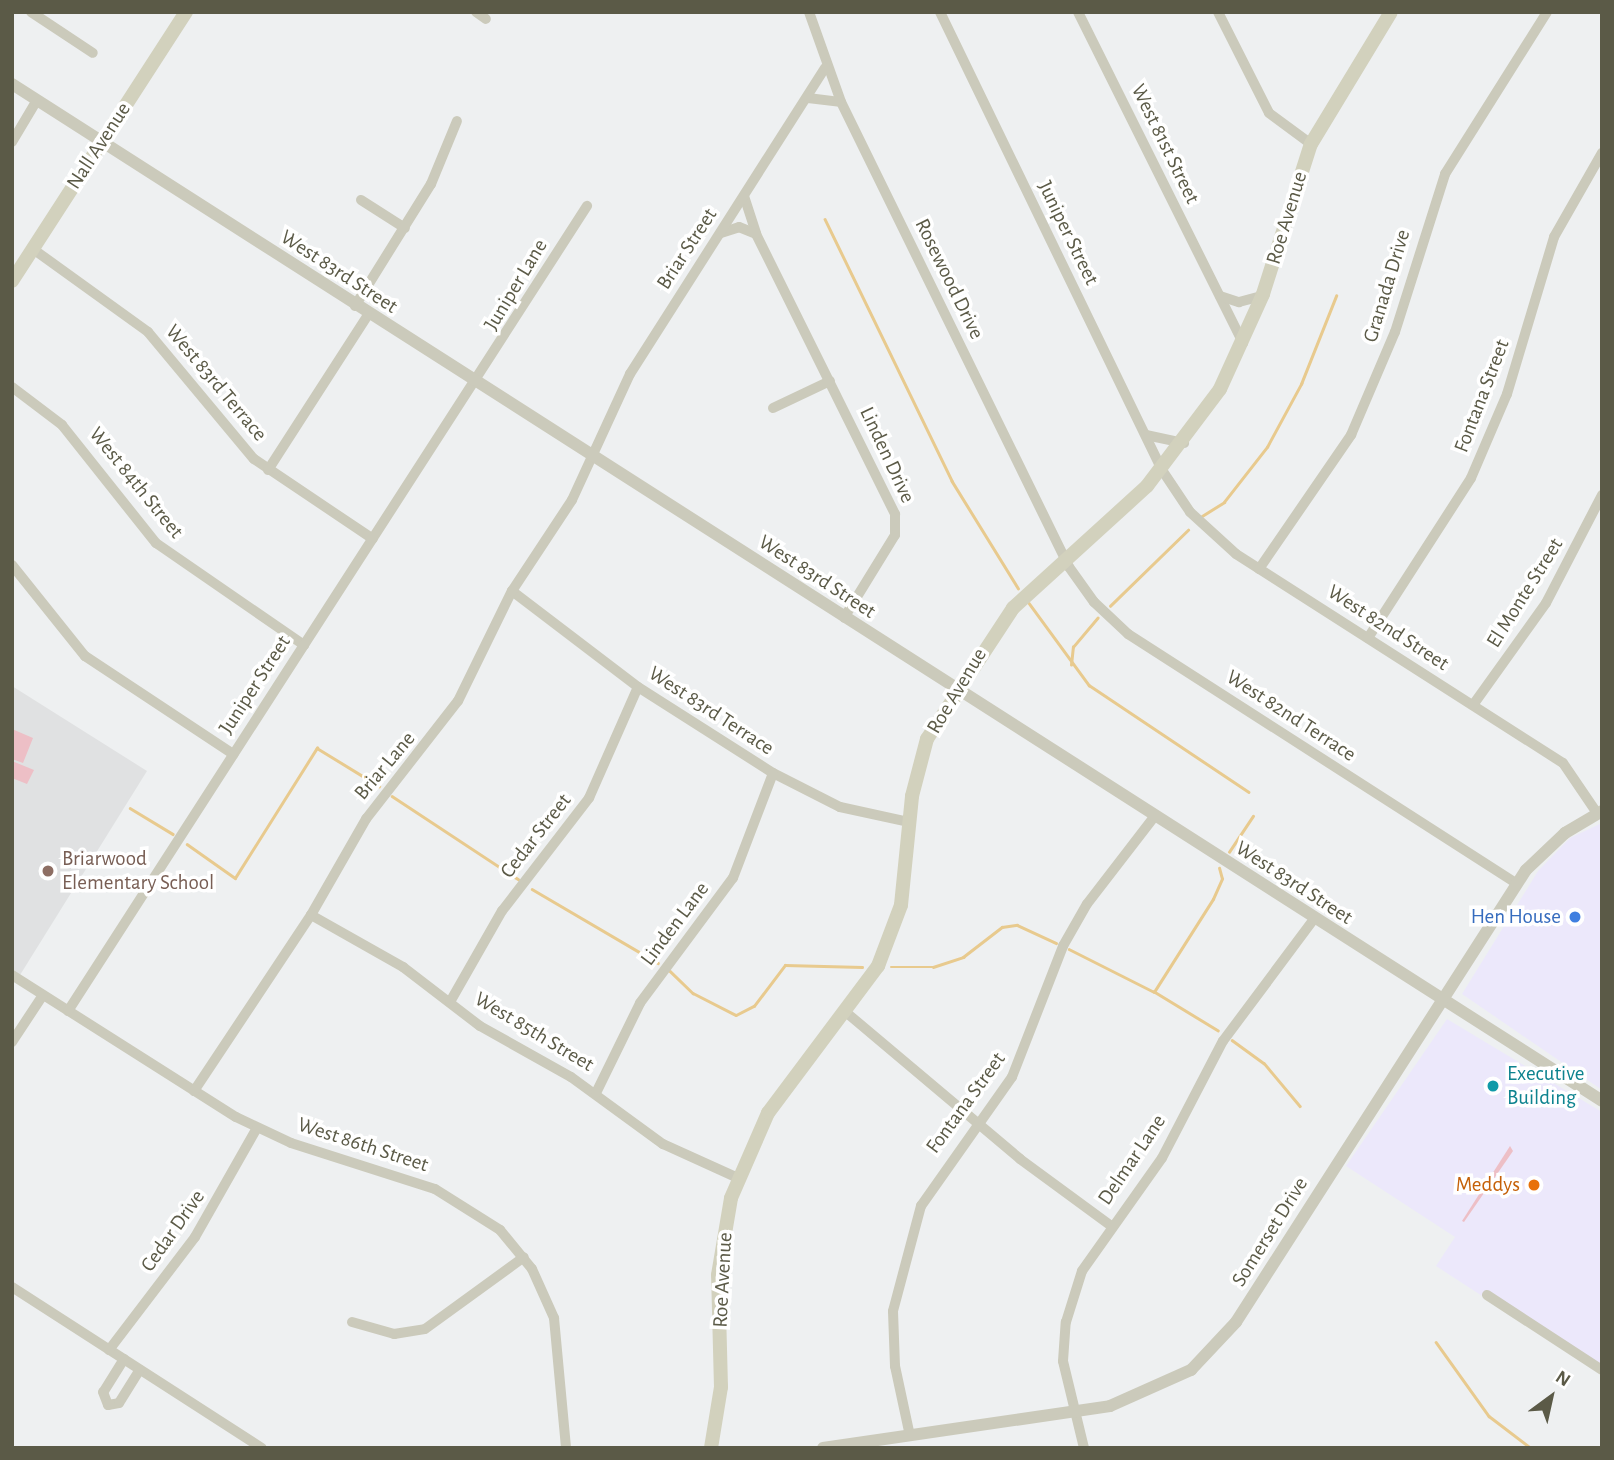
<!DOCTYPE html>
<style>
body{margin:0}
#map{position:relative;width:1614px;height:1460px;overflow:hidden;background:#eef0f1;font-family:"Alegreya Sans",sans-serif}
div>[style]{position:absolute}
.commercial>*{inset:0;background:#ece8fb}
.education>*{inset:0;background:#e0e1e2}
.green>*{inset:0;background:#edbfc6}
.stream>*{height:2.5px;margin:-1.25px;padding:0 1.25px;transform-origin:1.25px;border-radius:1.25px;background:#e8ca8e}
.minor>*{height:10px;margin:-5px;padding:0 5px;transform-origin:5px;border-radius:5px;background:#cbcabb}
.tertiary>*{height:12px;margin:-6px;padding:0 6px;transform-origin:6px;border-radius:6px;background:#cbcabb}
.secondary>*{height:14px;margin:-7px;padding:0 7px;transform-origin:7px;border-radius:7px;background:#d2d1bd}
.dots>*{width:19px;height:19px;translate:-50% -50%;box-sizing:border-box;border:4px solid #fff;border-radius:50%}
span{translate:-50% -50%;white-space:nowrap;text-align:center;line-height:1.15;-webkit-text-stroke:7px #fff;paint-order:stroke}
.street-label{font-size:21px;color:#5b5a47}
.education-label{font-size:21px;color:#785e54}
.left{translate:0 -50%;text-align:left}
.shop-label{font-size:21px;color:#366cbe}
.right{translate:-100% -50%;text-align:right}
.culture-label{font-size:21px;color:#0d838f}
.food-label{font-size:21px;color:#c56008}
.frame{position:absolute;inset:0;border:14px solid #5b5a47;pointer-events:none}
.north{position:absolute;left:1516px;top:1362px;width:70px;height:70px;-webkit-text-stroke:5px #fff;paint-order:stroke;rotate:33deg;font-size:19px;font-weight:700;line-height:28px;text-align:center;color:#5b5a47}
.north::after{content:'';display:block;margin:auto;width:24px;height:32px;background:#5b5a47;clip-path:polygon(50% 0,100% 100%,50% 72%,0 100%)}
</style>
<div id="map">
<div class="commercial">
<div style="clip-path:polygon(1602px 823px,1602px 1090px,1462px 994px,1538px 871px,1570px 838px)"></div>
<div style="clip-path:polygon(1447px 1019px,1602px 1112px,1602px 1374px,1436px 1266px,1455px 1237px,1346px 1166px)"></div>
</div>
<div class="education">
<div style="clip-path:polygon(12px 686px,147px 771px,20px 975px,12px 970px)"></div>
</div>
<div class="green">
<div style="clip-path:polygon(12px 729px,33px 738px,23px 763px,12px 759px)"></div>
<div style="clip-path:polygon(12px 761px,34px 770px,27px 784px,12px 778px)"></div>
<div style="clip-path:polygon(1510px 1146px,1513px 1151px,1464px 1222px,1462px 1221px)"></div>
</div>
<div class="stream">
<div style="left:825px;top:219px;width:291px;rotate:64.1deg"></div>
<div style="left:952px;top:481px;width:126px;rotate:58.3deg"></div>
<div style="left:1202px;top:516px;width:26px;rotate:-32deg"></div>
<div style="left:1224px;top:502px;width:70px;rotate:-52deg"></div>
<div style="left:1267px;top:447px;width:72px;rotate:-61.6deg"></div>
<div style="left:1301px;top:384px;width:95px;rotate:-68.3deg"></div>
<div style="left:1029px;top:603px;width:102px;rotate:53.8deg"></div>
<div style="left:1089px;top:685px;width:192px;rotate:33.8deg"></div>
<div style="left:1110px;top:606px;width:109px;rotate:-44.3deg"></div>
<div style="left:1071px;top:665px;width:18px;rotate:-84deg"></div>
<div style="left:1073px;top:647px;width:38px;rotate:-50deg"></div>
<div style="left:392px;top:796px;width:151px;rotate:33.4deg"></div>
<div style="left:130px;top:808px;width:50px;rotate:31.2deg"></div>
<div style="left:187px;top:844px;width:59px;rotate:35.3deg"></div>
<div style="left:235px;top:878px;width:154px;rotate:-57.8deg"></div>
<div style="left:317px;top:748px;width:73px;rotate:31.5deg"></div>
<div style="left:1229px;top:852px;width:43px;rotate:-56.3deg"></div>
<div style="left:532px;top:889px;width:146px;rotate:30.4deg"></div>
<div style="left:1069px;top:949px;width:95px;rotate:26.8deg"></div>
<div style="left:891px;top:967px;width:42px"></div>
<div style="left:933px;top:967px;width:32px;rotate:-18deg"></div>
<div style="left:963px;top:957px;width:49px;rotate:-37.6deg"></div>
<div style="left:1002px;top:927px;width:15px;rotate:-8deg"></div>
<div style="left:1017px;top:925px;width:43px;rotate:24.8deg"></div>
<div style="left:670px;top:971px;width:32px;rotate:44deg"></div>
<div style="left:693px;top:993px;width:48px;rotate:27.1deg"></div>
<div style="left:736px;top:1015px;width:20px;rotate:-27deg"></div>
<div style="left:754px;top:1006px;width:51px;rotate:-52.9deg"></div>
<div style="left:785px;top:965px;width:77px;rotate:1.5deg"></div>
<div style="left:1218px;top:1031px;width:75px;rotate:-148.6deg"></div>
<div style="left:1154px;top:992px;width:110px;rotate:-57.6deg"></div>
<div style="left:1213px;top:899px;width:22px;rotate:-66deg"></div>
<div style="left:1222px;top:879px;width:11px;rotate:-105deg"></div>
<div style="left:1232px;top:1040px;width:39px;rotate:36deg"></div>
<div style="left:1264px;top:1063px;width:56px;rotate:50.1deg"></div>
<div style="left:1436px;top:1342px;width:91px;rotate:54.4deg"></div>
<div style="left:1489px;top:1416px;width:53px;rotate:37.3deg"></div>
</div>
<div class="minor">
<div style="left:31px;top:12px;width:74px;rotate:33.5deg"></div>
<div style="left:476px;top:12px;width:12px;rotate:35deg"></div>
<div style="left:809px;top:12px;width:96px;rotate:70.4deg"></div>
<div style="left:841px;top:102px;width:518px;rotate:63.88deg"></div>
<div style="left:1069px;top:567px;width:43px;rotate:54.5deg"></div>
<div style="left:1094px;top:602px;width:47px;rotate:43.3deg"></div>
<div style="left:1128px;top:634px;width:462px;rotate:32.7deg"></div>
<div style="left:940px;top:12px;width:509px;rotate:64.14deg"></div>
<div style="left:1162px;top:470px;width:50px;rotate:56.3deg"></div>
<div style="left:1190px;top:512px;width:62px;rotate:42.4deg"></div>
<div style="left:1236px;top:554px;width:388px;rotate:32.6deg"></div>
<div style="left:1563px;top:763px;width:60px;rotate:55.8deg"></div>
<div style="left:1078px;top:12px;width:370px;rotate:63.5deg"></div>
<div style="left:1218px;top:12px;width:113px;rotate:63.2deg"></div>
<div style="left:1269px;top:113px;width:52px;rotate:36.4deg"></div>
<div style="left:808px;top:98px;width:32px;rotate:7deg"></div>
<div style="left:12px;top:142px;width:49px;rotate:-59.2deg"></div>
<div style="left:744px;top:196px;width:40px;rotate:72deg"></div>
<div style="left:756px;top:234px;width:313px;rotate:63.6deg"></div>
<div style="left:895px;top:514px;width:21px;rotate:90deg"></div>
<div style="left:895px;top:535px;width:97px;rotate:121.6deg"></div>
<div style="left:361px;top:200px;width:52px;rotate:32.5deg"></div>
<div style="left:721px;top:233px;width:19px;rotate:-18deg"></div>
<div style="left:739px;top:227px;width:18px;rotate:22deg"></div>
<div style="left:33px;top:249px;width:142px;rotate:35.8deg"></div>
<div style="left:148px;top:332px;width:165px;rotate:50.2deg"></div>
<div style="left:254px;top:459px;width:143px;rotate:33.9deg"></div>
<div style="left:1220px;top:296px;width:20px;rotate:18deg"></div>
<div style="left:1239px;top:302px;width:23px;rotate:-15deg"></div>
<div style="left:355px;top:306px;width:144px;rotate:-58.1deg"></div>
<div style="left:431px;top:184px;width:68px;rotate:-67.6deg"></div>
<div style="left:12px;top:387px;width:63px;rotate:37.2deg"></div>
<div style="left:62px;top:425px;width:151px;rotate:51.5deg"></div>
<div style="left:156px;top:543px;width:180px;rotate:34.6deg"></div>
<div style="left:773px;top:408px;width:63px;rotate:-25.3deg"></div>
<div style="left:1146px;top:435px;width:39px;rotate:12deg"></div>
<div style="left:268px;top:470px;width:184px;rotate:-57.2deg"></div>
<div style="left:12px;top:565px;width:117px;rotate:51.3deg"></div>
<div style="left:85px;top:656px;width:178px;rotate:33.5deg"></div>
<div style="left:1259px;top:569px;width:163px;rotate:-55.5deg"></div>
<div style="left:1351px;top:435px;width:112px;rotate:-66.9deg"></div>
<div style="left:1395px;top:332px;width:166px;rotate:-72.4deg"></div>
<div style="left:1445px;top:174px;width:191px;rotate:-57.8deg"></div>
<div style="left:512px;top:591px;width:158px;rotate:37.3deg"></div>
<div style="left:638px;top:687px;width:160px;rotate:32.5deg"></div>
<div style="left:773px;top:773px;width:75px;rotate:26.9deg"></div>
<div style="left:840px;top:807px;width:71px;rotate:12.3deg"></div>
<div style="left:1368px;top:638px;width:190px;rotate:-57.2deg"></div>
<div style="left:1471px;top:478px;width:91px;rotate:-66.8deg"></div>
<div style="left:1507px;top:394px;width:164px;rotate:-73.3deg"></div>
<div style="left:1554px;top:237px;width:97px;rotate:-60.3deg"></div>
<div style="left:1473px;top:705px;width:125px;rotate:-54.4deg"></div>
<div style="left:1546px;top:603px;width:122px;rotate:-62.6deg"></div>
<div style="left:311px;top:915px;width:106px;rotate:29.5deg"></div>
<div style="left:403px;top:967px;width:97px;rotate:37.5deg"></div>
<div style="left:480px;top:1026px;width:104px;rotate:29.3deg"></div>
<div style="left:571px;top:1077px;width:114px;rotate:36.1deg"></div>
<div style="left:663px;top:1144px;width:82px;rotate:24.4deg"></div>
<div style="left:12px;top:975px;width:265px;rotate:32.4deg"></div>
<div style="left:236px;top:1117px;width:61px;rotate:25.3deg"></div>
<div style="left:291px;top:1143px;width:151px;rotate:17.7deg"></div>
<div style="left:435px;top:1189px;width:77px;rotate:32.2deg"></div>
<div style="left:500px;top:1230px;width:50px;rotate:50.6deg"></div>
<div style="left:532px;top:1269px;width:54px;rotate:65.8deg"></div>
<div style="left:554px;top:1318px;width:131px;rotate:84.7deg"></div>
<div style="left:450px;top:1002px;width:105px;rotate:-60.3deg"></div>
<div style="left:502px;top:911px;width:143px;rotate:-52.4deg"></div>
<div style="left:589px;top:798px;width:121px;rotate:-66.2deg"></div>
<div style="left:68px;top:1011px;width:958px;rotate:-57.19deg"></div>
<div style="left:848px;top:1014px;width:225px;rotate:40.1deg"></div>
<div style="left:1020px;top:1159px;width:112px;rotate:36.3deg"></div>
<div style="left:12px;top:1042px;width:56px;rotate:-56.6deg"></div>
<div style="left:194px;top:1091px;width:211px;rotate:-56.4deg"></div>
<div style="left:311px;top:915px;width:111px;rotate:-60.2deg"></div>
<div style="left:366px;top:819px;width:150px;rotate:-52.1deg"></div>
<div style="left:458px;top:701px;width:123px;rotate:-63.9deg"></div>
<div style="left:512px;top:591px;width:109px;rotate:-56.6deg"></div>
<div style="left:572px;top:500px;width:139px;rotate:-65.3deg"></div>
<div style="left:630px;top:374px;width:363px;rotate:-57.5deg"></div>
<div style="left:596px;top:1093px;width:100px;rotate:-63.9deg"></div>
<div style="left:640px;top:1003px;width:156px;rotate:-53.4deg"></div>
<div style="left:733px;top:878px;width:112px;rotate:-69.1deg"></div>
<div style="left:12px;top:1287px;width:297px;rotate:32.8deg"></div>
<div style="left:1487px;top:1295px;width:137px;rotate:33.1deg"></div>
<div style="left:352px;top:1322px;width:44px;rotate:15.9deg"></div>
<div style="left:394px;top:1334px;width:31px;rotate:-9deg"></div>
<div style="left:425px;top:1329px;width:122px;rotate:-36deg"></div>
<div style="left:109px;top:1350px;width:142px;rotate:-52.7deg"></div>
<div style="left:195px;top:1237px;width:125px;rotate:-60.4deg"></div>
<div style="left:124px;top:1359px;width:39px;rotate:122deg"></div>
<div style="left:103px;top:1392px;width:14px;rotate:69deg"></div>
<div style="left:108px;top:1405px;width:11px;rotate:-10deg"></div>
<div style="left:119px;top:1403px;width:39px;rotate:-58deg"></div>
<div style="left:910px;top:1436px;width:72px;rotate:-102.1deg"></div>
<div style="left:895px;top:1366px;width:55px;rotate:-92.1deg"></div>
<div style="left:893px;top:1311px;width:109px;rotate:-75.1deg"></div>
<div style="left:921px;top:1206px;width:158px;rotate:-54.8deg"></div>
<div style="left:1012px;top:1077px;width:141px;rotate:-68.7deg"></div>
<div style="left:1063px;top:946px;width:48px;rotate:-60.3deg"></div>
<div style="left:1087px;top:904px;width:110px;rotate:-52.4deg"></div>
<div style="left:1084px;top:1448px;width:89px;rotate:-103.6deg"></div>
<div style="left:1063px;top:1361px;width:39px;rotate:-86deg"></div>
<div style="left:1066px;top:1322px;width:53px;rotate:-72.6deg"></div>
<div style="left:1082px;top:1271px;width:138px;rotate:-54.7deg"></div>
<div style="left:1162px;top:1158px;width:132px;rotate:-62.5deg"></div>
<div style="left:1223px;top:1041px;width:152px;rotate:-53.3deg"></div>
</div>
<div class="tertiary">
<div style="left:12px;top:84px;width:1887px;rotate:32.6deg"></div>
<div style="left:823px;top:1448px;width:290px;rotate:-8.3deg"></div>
<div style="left:1110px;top:1406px;width:89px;rotate:-24deg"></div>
<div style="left:1191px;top:1370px;width:66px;rotate:-46.8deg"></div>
<div style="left:1236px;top:1322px;width:537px;rotate:-57.32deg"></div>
<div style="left:1526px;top:870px;width:54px;rotate:-43.5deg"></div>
<div style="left:1565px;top:833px;width:43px;rotate:-30.7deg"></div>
</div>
<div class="secondary">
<div style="left:12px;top:281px;width:320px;rotate:-57.1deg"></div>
<div style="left:711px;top:1448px;width:62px;rotate:-80.7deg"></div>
<div style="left:721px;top:1387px;width:112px;rotate:-91.5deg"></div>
<div style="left:718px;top:1275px;width:78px;rotate:-80.4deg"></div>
<div style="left:731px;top:1198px;width:93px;rotate:-66.5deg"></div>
<div style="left:768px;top:1113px;width:184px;rotate:-53.2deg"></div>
<div style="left:878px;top:966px;width:65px;rotate:-69.3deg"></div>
<div style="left:901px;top:905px;width:110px;rotate:-84.2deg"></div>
<div style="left:912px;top:796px;width:59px;rotate:-75.3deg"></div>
<div style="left:927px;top:739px;width:157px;rotate:-56.7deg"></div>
<div style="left:1013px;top:608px;width:181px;rotate:-42.3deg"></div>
<div style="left:1147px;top:486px;width:121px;rotate:-53deg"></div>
<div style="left:1220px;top:389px;width:104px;rotate:-65.6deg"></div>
<div style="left:1263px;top:294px;width:157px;rotate:-72.3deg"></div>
<div style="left:1311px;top:144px;width:154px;rotate:-58.8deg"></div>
</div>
<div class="dots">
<div style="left:48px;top:871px;background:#8d6e63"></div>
<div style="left:1575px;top:917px;background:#3f7fe0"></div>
<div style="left:1493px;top:1086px;background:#0f9aa8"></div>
<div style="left:1534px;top:1185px;background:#e8710a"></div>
</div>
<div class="street-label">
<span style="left:1165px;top:144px;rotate:64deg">West 81st Street</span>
<span style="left:99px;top:146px;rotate:-57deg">Nall Avenue</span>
<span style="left:1287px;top:218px;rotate:-73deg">Roe Avenue</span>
<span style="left:1068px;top:233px;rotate:64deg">Juniper Street</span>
<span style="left:687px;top:249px;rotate:-57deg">Briar Street</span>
<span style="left:339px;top:272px;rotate:33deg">West 83rd Street</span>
<span style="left:949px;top:279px;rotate:64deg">Rosewood Drive</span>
<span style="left:516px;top:285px;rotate:-59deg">Juniper Lane</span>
<span style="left:1387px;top:286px;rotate:-73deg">Granada Drive</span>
<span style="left:216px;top:383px;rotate:50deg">West 83rd Terrace</span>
<span style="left:1482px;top:396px;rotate:-69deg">Fontana Street</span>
<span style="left:887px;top:455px;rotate:65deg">Linden Drive</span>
<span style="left:136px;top:483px;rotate:51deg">West 84th Street</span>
<span style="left:817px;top:577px;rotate:33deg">West 83rd Street</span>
<span style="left:1525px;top:593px;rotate:-58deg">El Monte Street</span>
<span style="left:1388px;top:628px;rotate:33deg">West 82nd Street</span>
<span style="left:255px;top:685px;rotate:-57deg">Juniper Street</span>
<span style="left:957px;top:691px;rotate:-59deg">Roe Avenue</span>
<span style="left:711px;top:711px;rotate:33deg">West 83rd Terrace</span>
<span style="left:1291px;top:716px;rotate:33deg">West 82nd Terrace</span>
<span style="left:385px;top:766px;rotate:-50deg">Briar Lane</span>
<span style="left:536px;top:836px;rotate:-52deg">Cedar Street</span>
<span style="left:1294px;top:883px;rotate:33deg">West 83rd Street</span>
<span style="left:675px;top:924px;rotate:-53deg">Linden Lane</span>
<span style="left:534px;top:1032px;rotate:31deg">West 85th Street</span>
<span style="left:966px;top:1103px;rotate:-54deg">Fontana Street</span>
<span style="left:363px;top:1145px;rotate:18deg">West 86th Street</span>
<span style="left:1132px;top:1160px;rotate:-56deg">Delmar Lane</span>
<span style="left:173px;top:1231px;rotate:-55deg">Cedar Drive</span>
<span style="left:1270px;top:1232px;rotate:-58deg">Somerset Drive</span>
<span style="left:723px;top:1280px;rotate:-87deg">Roe Avenue</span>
</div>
<div class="education-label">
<span class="left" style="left:62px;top:871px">Briarwood<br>Elementary School</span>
</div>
<div class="shop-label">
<span class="right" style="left:1561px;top:917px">Hen House</span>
</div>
<div class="culture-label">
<span class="left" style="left:1507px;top:1086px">Executive<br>Building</span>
</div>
<div class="food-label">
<span class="right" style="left:1520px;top:1185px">Meddys</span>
</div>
<div class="frame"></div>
<div class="north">N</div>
</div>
